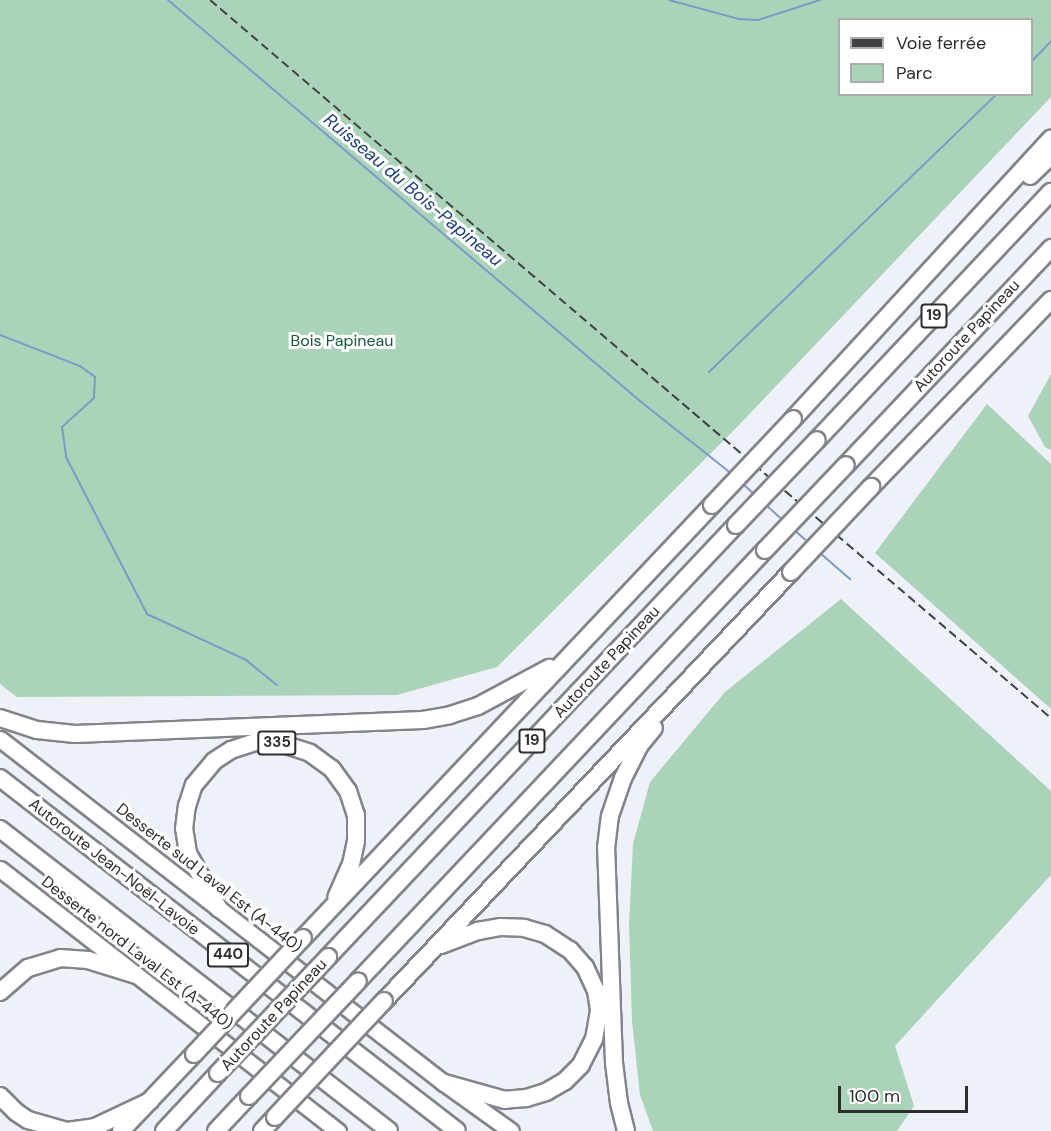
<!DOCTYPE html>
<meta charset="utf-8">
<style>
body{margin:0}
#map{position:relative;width:1051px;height:1131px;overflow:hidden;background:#eef1f7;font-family:"DM Sans",sans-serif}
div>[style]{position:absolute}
.green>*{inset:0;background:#abd3ba}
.stream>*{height:2px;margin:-1px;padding:0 1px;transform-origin:1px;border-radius:1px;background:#7d9ac7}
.roads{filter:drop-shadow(2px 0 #82848a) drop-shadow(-2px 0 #82848a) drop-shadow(0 2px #82848a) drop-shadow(0 -2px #82848a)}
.trunk>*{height:15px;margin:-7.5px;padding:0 7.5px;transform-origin:7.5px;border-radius:7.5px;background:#fff}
.motorway>*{height:16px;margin:-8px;padding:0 8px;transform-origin:8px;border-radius:8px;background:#fff}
.rail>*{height:2px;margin-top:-1px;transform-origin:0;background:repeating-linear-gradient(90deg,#3f4144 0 9px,transparent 0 13.5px)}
.bridges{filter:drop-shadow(2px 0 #82848a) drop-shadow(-2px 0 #82848a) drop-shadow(0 2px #82848a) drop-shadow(0 -2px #82848a)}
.motorway-bridge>*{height:16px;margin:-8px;padding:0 8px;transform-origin:8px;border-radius:8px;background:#fff}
span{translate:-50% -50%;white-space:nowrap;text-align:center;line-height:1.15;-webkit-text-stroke:6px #fff;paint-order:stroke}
.shield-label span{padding:2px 4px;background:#fff;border:2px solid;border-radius:4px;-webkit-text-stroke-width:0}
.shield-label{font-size:15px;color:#2b2d2f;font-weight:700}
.street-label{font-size:16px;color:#2b2d2f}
.park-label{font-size:16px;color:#165737}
.water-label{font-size:18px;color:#1e4079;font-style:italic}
.legend{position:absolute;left:838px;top:18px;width:195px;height:78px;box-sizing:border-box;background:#fff;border:2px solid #aaabac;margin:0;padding:8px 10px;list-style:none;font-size:18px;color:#2b2d2f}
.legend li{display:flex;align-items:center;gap:12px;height:30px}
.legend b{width:30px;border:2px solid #aaabac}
.scale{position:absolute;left:838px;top:1086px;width:130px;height:27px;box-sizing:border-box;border:3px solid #2b2d2f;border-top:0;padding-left:8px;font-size:18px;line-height:21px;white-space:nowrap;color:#2b2d2f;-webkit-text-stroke:4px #fff;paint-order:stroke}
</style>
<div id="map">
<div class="green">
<div style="clip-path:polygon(evenodd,0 0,1051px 0,1051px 97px,739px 425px,497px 667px,397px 695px,17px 697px,0 684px,0 0,840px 20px,1032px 20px,1032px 94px,840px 94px,840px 20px)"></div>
<div style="clip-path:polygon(1051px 374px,1051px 450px,1045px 447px,1028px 416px)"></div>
<div style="clip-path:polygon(987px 404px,1051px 464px,1051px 709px,875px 553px)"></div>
<div style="clip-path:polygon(841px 599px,1051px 791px,1051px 875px,895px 1046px,914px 1106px,897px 1131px,653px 1131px,640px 1095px,632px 1021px,629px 924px,633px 844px,650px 782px,725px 692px)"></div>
</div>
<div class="stream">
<div style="left:168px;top:0;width:619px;rotate:40.35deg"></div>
<div style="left:640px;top:401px;width:119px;rotate:38.5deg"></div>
<div style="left:669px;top:0;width:73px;rotate:15.2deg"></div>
<div style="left:739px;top:19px;width:19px;rotate:3deg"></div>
<div style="left:758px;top:20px;width:65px;rotate:-17.9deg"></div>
<div style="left:1032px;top:61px;width:28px;rotate:-46deg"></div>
<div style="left:0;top:335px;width:86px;rotate:21.2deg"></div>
<div style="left:80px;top:366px;width:19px;rotate:36deg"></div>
<div style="left:95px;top:377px;width:21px;rotate:93deg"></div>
<div style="left:94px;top:398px;width:43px;rotate:137.8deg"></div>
<div style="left:62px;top:427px;width:30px;rotate:82deg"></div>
<div style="left:66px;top:457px;width:177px;rotate:62.7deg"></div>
<div style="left:147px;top:614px;width:109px;rotate:24.9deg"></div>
<div style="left:246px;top:660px;width:40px;rotate:39deg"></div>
<div style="left:709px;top:372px;width:400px;rotate:-44deg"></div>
<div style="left:742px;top:483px;width:18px;rotate:43deg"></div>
<div style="left:766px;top:505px;width:24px;rotate:42deg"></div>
<div style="left:793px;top:529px;width:21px;rotate:41deg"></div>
<div style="left:820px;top:553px;width:40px;rotate:41deg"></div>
</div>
<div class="roads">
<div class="trunk">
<div style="left:0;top:739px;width:562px;rotate:37.77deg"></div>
<div style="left:444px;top:1083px;width:82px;rotate:35.6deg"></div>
<div style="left:0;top:869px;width:428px;rotate:37.8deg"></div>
</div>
<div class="motorway">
<div style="left:1030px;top:176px;width:29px;rotate:-44deg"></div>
<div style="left:793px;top:419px;width:381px;rotate:-47.4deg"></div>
<div style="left:817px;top:440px;width:341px;rotate:-46.7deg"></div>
<div style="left:846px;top:465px;width:299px;rotate:-46.6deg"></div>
<div style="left:871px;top:487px;width:260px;rotate:-46.1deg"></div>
<div style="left:0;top:718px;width:39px;rotate:18deg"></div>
<div style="left:37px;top:730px;width:38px;rotate:6deg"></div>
<div style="left:75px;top:734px;width:348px;rotate:-2.3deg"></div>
<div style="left:423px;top:720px;width:27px;rotate:-10deg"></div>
<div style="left:450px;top:715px;width:29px;rotate:-18deg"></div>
<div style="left:478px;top:706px;width:81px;rotate:-28.2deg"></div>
<div style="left:0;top:778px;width:577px;rotate:37.68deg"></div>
<div style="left:0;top:829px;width:492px;rotate:37.8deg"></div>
<div style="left:219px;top:909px;width:64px;rotate:-119deg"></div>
<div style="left:188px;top:853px;width:24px;rotate:-99deg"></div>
<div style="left:184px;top:829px;width:23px;rotate:-83deg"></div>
<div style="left:187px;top:806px;width:22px;rotate:-72deg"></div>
<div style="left:194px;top:785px;width:31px;rotate:-50deg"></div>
<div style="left:214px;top:761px;width:20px;rotate:-33deg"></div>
<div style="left:231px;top:750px;width:26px;rotate:-18deg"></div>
<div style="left:256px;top:742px;width:27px;rotate:4deg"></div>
<div style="left:283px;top:744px;width:28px;rotate:18deg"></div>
<div style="left:310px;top:753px;width:27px;rotate:36deg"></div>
<div style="left:332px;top:769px;width:27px;rotate:54deg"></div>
<div style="left:348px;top:791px;width:25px;rotate:72deg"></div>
<div style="left:356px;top:815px;width:26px;rotate:90deg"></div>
<div style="left:356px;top:841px;width:24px;rotate:102deg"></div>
<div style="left:351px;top:864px;width:36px;rotate:114deg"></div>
<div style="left:303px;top:938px;width:596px;rotate:-46.63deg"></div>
<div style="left:441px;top:945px;width:40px;rotate:-21deg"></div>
<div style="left:478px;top:931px;width:22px;rotate:-10deg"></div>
<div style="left:500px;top:927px;width:24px;rotate:2deg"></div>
<div style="left:524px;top:928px;width:22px;rotate:16deg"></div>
<div style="left:545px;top:934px;width:30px;rotate:33deg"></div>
<div style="left:570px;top:950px;width:23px;rotate:49deg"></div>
<div style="left:585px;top:967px;width:26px;rotate:65deg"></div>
<div style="left:596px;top:991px;width:20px;rotate:81deg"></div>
<div style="left:599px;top:1011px;width:28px;rotate:100deg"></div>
<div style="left:594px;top:1039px;width:29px;rotate:117deg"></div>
<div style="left:581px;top:1065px;width:23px;rotate:135deg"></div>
<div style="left:565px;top:1081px;width:22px;rotate:150deg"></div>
<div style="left:546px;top:1092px;width:21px;rotate:163deg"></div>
<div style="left:526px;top:1098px;width:21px;rotate:175deg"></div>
<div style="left:505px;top:1100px;width:63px;rotate:-164.4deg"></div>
<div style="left:328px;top:957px;width:594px;rotate:-46.64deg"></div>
<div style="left:358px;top:981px;width:593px;rotate:-46.64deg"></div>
<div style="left:0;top:992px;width:37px;rotate:-41deg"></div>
<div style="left:28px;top:968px;width:34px;rotate:-17deg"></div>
<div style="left:60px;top:958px;width:28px;rotate:4deg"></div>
<div style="left:88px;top:960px;width:50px;rotate:17.4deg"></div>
<div style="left:384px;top:1001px;width:591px;rotate:-46.51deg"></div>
<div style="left:0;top:1096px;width:23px;rotate:45deg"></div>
<div style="left:16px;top:1112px;width:14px;rotate:34deg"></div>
<div style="left:28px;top:1120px;width:41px;rotate:15.8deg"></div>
<div style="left:67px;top:1131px;width:28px;rotate:-8deg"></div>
<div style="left:95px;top:1127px;width:61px;rotate:-25.3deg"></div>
<div style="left:121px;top:1131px;width:106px;rotate:-46.5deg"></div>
<div style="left:164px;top:1131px;width:79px;rotate:-47deg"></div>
<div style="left:216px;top:1131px;width:48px;rotate:-46.7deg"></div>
<div style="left:262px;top:1131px;width:19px;rotate:-47deg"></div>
<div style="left:626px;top:1131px;width:29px;rotate:-104deg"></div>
<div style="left:619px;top:1103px;width:40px;rotate:-97.1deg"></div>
<div style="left:614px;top:1063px;width:215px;rotate:-92.1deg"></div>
<div style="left:606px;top:848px;width:32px;rotate:-83deg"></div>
<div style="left:610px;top:816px;width:40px;rotate:-71.1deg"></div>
<div style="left:623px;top:778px;width:37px;rotate:-63deg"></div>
<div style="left:640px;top:745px;width:22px;rotate:-51deg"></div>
</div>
</div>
<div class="rail">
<div style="left:210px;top:0;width:1106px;rotate:40.49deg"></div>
</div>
<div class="bridges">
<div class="motorway-bridge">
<div style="left:712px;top:505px;width:118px;rotate:-46.7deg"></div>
<div style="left:736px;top:525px;width:117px;rotate:-46.4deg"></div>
<div style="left:765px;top:550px;width:117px;rotate:-46.4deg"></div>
<div style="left:791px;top:572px;width:117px;rotate:-46.7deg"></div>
<div style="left:194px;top:1054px;width:159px;rotate:-46.8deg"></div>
<div style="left:218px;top:1073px;width:160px;rotate:-46.5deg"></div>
<div style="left:249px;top:1096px;width:158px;rotate:-46.5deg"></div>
<div style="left:275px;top:1117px;width:159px;rotate:-46.8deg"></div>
</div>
</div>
<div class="shield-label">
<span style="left:934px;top:316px">19</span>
<span style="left:532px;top:741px">19</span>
<span style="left:277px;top:743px">335</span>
<span style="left:228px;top:955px">440</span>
</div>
<div class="street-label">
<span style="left:967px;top:336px;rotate:-47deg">Autoroute Papineau</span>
<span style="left:607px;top:662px;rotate:-47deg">Autoroute Papineau</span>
<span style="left:114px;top:867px;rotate:38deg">Autoroute Jean-Noël-Lavoie</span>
<span style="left:209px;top:878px;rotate:38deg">Desserte sud Laval Est (A-440)</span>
<span style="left:137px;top:953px;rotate:38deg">Desserte nord Laval Est (A-440)</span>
<span style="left:274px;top:1015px;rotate:-47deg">Autoroute Papineau</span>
</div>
<div class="park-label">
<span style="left:342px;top:341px">Bois Papineau</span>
</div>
<div class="water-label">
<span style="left:413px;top:190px;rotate:40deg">Ruisseau du Bois-Papineau</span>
</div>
<ul class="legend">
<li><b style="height:8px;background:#3f4144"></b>Voie ferrée</li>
<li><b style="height:16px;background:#abd3ba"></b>Parc</li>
</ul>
<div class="scale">100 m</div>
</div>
